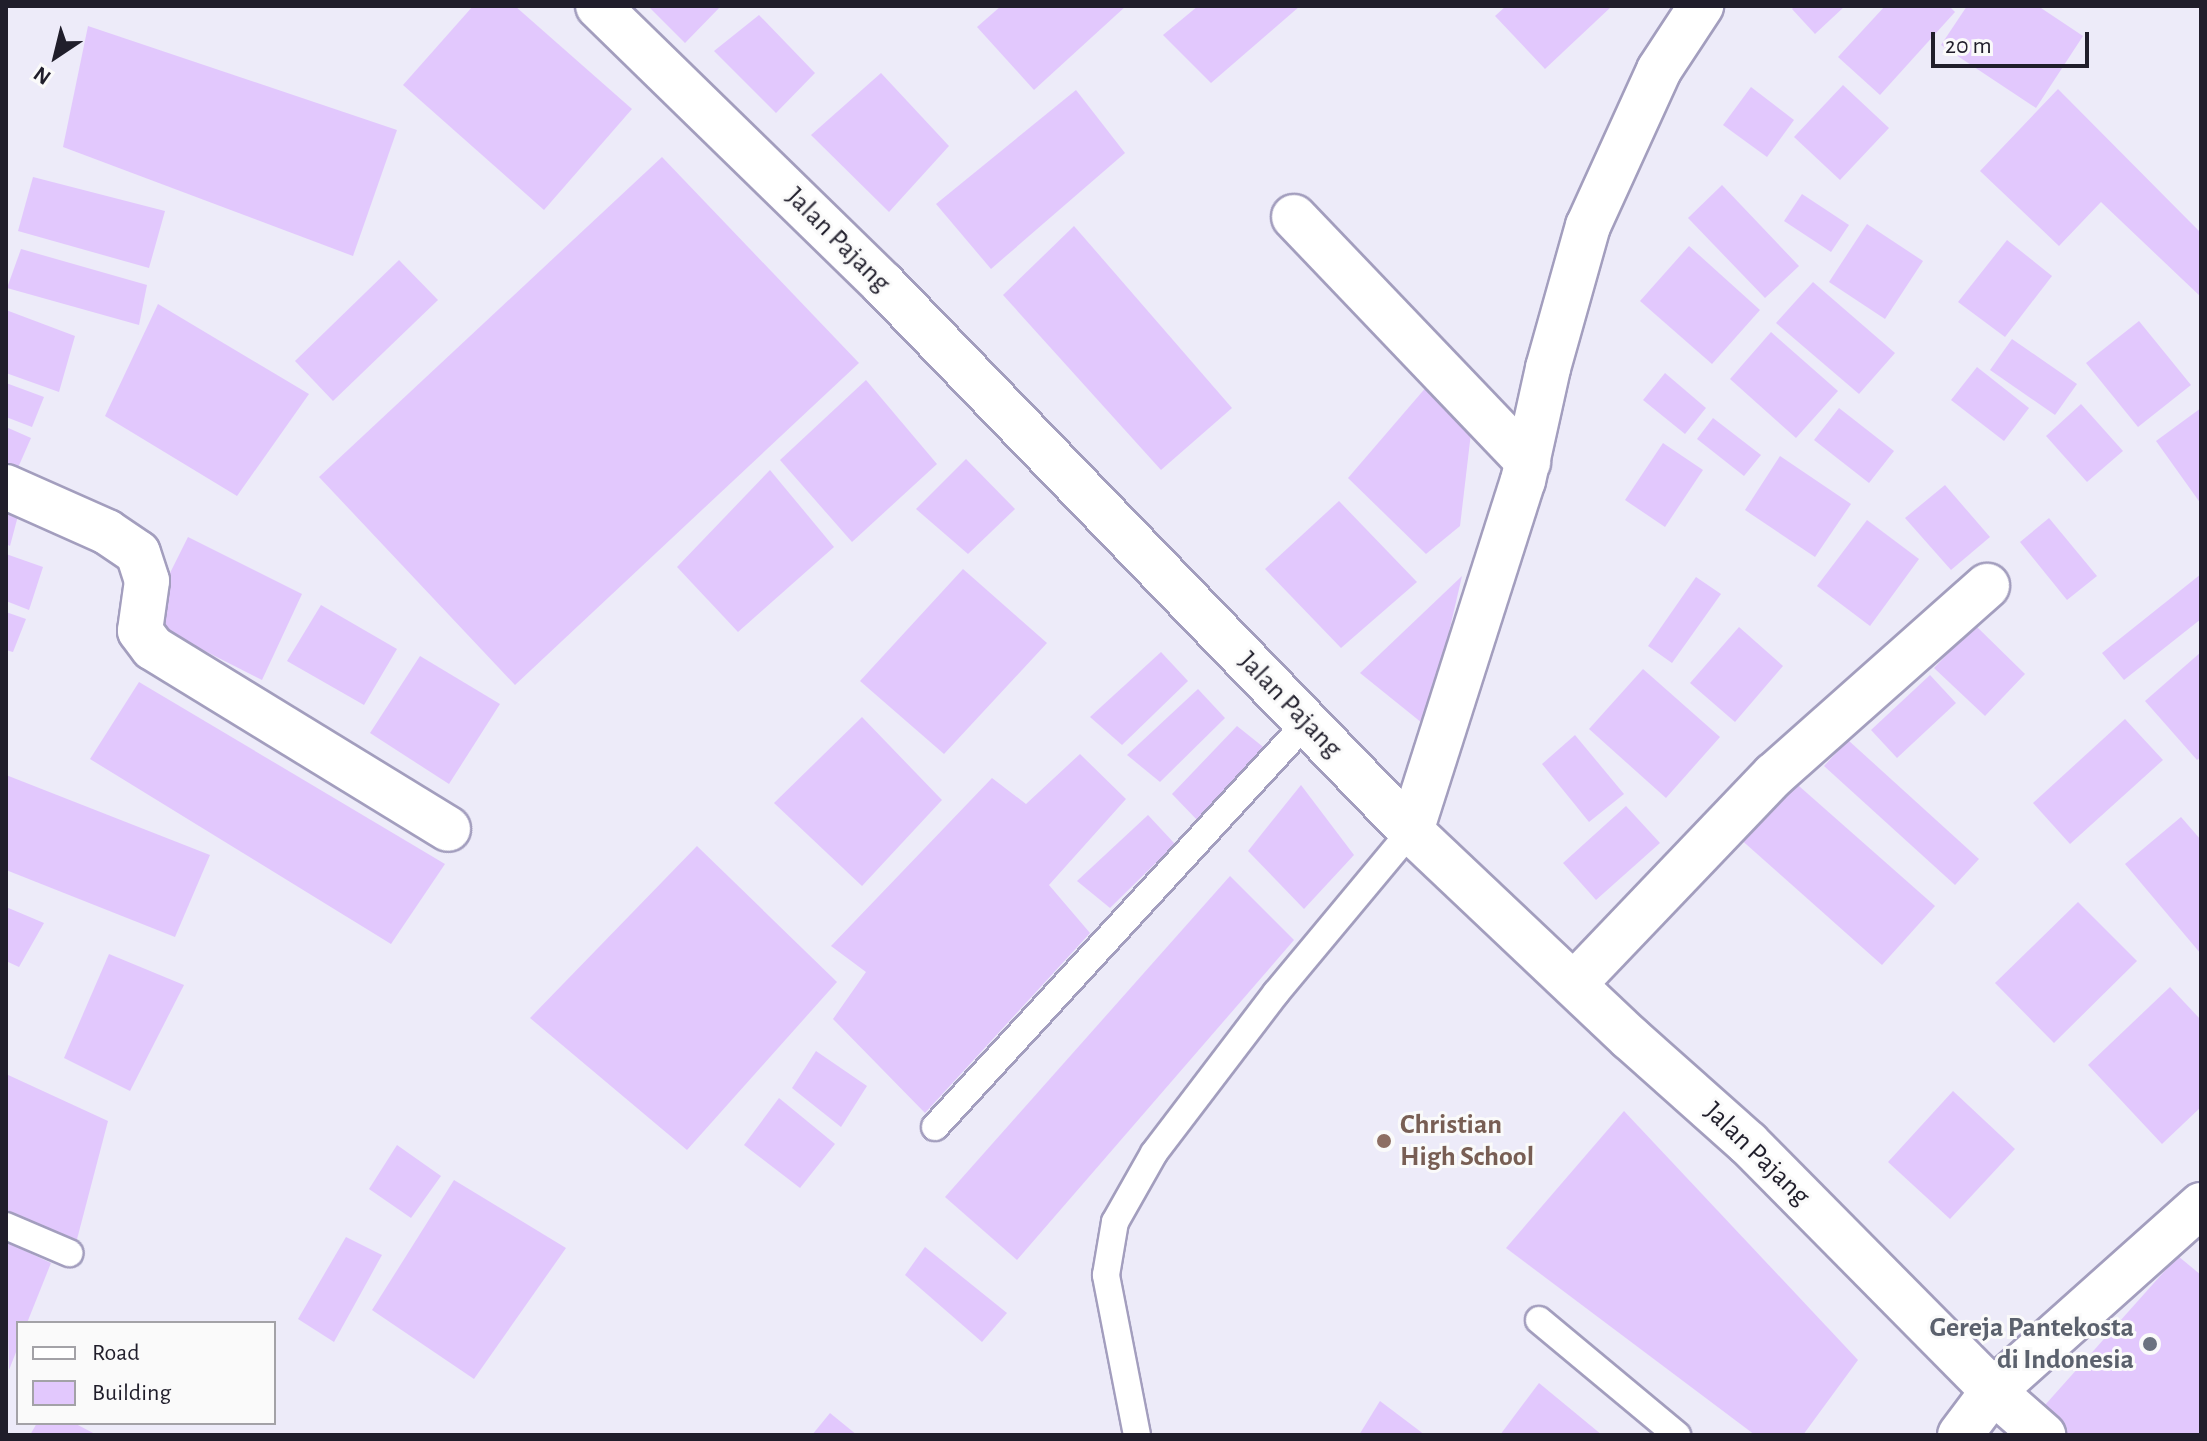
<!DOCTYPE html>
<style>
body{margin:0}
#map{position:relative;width:2207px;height:1441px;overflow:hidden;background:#edebf9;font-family:"Alegreya Sans",sans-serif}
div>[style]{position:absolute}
.building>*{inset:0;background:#e2c8fd}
.roads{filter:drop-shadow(2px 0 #a39ebe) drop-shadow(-2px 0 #a39ebe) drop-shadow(0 2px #a39ebe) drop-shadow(0 -2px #a39ebe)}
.lane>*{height:26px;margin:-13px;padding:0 13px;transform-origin:13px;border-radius:13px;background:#fff}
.street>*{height:44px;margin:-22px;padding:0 22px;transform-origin:22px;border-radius:22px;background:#fff}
.secondary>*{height:44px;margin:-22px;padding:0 22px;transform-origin:22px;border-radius:22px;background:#fff}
.dots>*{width:22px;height:22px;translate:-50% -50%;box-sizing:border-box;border:4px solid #fafafa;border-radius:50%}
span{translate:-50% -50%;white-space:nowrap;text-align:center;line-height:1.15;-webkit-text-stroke:6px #fafafa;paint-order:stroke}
.street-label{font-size:28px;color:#201e2b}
.education-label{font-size:28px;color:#785e54;font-weight:700}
.left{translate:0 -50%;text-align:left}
.worship-label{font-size:28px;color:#5b616d;font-weight:700}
.right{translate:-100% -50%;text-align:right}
.frame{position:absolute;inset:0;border:8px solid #201e2b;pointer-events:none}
.legend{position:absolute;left:16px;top:1321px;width:260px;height:104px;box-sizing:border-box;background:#fafafa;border:2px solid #a3a2a7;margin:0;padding:10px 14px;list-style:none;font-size:24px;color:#201e2b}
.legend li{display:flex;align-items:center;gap:16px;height:40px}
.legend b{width:40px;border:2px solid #a3a2a7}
.north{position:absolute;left:16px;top:16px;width:80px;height:80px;-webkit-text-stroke:6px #fafafa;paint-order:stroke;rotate:215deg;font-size:22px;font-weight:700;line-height:32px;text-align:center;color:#201e2b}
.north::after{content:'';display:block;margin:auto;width:28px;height:36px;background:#201e2b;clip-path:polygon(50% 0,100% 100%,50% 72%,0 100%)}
.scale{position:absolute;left:1931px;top:32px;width:158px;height:36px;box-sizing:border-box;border:4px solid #201e2b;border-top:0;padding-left:10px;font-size:24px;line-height:28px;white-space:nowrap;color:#201e2b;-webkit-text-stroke:6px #fafafa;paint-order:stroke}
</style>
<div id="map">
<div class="building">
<div style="clip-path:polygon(473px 6px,515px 6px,632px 109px,544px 210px,403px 85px)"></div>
<div style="clip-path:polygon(648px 6px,721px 6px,685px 43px)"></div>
<div style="clip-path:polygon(1001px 6px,1126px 6px,1034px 90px,977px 27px)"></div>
<div style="clip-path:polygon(1198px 6px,1300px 6px,1211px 83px,1163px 35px)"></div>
<div style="clip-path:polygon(1506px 6px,1612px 6px,1545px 69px,1495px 16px)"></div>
<div style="clip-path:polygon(1795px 6px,1845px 6px,1815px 34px,1792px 9px)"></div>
<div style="clip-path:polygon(1885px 6px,1949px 6px,1955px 12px,1880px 95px,1838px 57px)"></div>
<div style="clip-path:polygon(1967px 6px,2038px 6px,2083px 36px,2036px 108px,1941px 45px)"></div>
<div style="clip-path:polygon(759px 15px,815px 73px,776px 113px,714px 51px)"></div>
<div style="clip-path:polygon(88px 26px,397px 130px,353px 256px,63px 147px)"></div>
<div style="clip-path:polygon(881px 73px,949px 146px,889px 212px,811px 135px)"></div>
<div style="clip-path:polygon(1843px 85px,1889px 128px,1840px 180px,1794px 137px)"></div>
<div style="clip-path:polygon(1751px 87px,1794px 120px,1767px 157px,1723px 125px)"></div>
<div style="clip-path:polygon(2058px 89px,2201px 233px,2201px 297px,2101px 202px,2059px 246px,1980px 171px)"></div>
<div style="clip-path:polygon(1076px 90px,1125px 153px,991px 269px,936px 204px)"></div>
<div style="clip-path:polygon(662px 157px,859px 363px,515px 685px,319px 477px)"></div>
<div style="clip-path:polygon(33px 177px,165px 211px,149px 268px,18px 231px)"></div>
<div style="clip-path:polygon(1722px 185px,1799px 266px,1765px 298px,1688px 218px)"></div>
<div style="clip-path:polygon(1802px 194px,1849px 225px,1831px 252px,1784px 221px)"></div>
<div style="clip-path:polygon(1867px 224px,1923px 261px,1885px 319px,1829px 282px)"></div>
<div style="clip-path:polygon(1074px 226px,1232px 408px,1161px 470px,1003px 295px)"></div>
<div style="clip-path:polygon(2007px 240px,2052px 276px,2005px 337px,1958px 302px)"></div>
<div style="clip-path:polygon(1689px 246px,1760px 310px,1712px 364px,1640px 301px)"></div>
<div style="clip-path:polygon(21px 249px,147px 285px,139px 325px,7px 288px)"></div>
<div style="clip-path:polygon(399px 260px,438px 300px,333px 401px,295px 361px)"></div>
<div style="clip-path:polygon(1813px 282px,1895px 353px,1859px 394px,1776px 323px)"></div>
<div style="clip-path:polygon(158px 304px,309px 394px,237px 496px,105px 416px)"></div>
<div style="clip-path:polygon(6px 310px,75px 336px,59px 392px,6px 373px)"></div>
<div style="clip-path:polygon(2139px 321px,2191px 385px,2138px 427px,2086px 363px)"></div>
<div style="clip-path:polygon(1771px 332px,1838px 391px,1796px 438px,1730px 379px)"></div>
<div style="clip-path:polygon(2012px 339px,2077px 384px,2055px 415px,1990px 370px)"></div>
<div style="clip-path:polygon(1977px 367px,2029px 408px,2004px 441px,1951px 400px)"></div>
<div style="clip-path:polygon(1665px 373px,1706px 408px,1685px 434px,1643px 400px)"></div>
<div style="clip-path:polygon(866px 380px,937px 464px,852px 542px,780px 460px)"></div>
<div style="clip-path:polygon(6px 383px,44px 397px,32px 427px,6px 417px)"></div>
<div style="clip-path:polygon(1428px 385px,1473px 416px,1460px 526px,1426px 554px,1348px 478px)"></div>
<div style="clip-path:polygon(2081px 404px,2123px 451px,2087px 482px,2046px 436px)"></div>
<div style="clip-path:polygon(1839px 408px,1894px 451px,1869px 483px,1814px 440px)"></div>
<div style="clip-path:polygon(2201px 408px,2201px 504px,2156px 441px)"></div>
<div style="clip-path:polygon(1713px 418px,1761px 455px,1744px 476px,1697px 439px)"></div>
<div style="clip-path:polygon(6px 427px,31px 438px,17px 470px,6px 465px)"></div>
<div style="clip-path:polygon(1663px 443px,1703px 470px,1665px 527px,1625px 500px)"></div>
<div style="clip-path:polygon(1780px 456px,1851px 504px,1815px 557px,1745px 510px)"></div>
<div style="clip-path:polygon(966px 459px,1015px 509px,968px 554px,916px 509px)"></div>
<div style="clip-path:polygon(770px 470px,834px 547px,738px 632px,677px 567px)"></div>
<div style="clip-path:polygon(1945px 485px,1990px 537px,1951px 570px,1905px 518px)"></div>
<div style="clip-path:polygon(1339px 501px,1417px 582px,1341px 648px,1265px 569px)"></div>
<div style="clip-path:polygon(6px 507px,19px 512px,10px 546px,6px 544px)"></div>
<div style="clip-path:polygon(2049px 518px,2097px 576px,2067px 600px,2020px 542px)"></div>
<div style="clip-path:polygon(1867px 520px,1919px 559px,1870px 626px,1817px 586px)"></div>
<div style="clip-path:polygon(188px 537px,302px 594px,262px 680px,146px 621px)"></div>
<div style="clip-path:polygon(6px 554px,43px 567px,29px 610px,6px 601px)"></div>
<div style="clip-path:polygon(963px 569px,1047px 643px,944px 754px,860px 681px)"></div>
<div style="clip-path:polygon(2201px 574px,2201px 619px,2124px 680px,2102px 653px)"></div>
<div style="clip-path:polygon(1462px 576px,1427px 727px,1360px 673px)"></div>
<div style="clip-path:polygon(1696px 577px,1721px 594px,1672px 663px,1648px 646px)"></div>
<div style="clip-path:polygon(321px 605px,397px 649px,364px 705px,287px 661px)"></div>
<div style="clip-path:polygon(6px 612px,26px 619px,13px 652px,6px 650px)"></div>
<div style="clip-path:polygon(1975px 625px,2025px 674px,1985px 716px,1934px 668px)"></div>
<div style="clip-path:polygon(1739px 627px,1783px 666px,1735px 722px,1690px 683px)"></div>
<div style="clip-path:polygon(1161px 652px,1188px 681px,1122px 745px,1090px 717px)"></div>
<div style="clip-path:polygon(2201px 652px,2201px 757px,2197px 760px,2145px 701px)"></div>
<div style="clip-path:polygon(420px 656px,500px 704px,449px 784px,370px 733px)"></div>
<div style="clip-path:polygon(1643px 669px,1720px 737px,1666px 798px,1589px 729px)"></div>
<div style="clip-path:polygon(1930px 675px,1956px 703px,1897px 758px,1871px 730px)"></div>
<div style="clip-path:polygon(139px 682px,445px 864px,391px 944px,90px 759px)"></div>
<div style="clip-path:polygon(1198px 689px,1225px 718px,1160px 782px,1127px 755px)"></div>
<div style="clip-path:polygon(862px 717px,942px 800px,862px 886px,774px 803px)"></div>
<div style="clip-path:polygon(2125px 719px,2163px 760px,2070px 844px,2033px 803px)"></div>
<div style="clip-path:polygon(1237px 726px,1267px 750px,1199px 822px,1172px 794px)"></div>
<div style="clip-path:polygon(1575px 735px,1624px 794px,1589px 822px,1542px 764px)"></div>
<div style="clip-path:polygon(1848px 740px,1979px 859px,1955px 885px,1824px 766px)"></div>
<div style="clip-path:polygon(1080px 754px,1126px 799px,1049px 885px,1090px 933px,925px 1113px,833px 1019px,866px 972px,831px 946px,992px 778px,1026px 804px)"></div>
<div style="clip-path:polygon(1782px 771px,1935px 906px,1882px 965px,1729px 829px)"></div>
<div style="clip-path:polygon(6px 775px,210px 855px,175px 937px,6px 870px)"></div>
<div style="clip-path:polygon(1301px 785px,1354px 855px,1304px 909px,1248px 851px)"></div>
<div style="clip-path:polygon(1626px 806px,1660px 843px,1596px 900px,1563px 863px)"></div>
<div style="clip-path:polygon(1148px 815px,1175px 844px,1110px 908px,1077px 881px)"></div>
<div style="clip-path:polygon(2181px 817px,2201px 840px,2201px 954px,2125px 864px)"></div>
<div style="clip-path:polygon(697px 846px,837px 982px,687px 1150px,530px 1018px)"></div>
<div style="clip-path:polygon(1230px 876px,1294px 940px,1017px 1260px,945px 1197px)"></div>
<div style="clip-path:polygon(2078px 902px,2137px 961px,2054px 1043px,1995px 983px)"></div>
<div style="clip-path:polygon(6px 907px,44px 923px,19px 967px,6px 961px)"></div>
<div style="clip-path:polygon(109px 954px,184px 985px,130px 1091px,64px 1058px)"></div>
<div style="clip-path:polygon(2170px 987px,2201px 1020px,2201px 1107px,2162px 1144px,2088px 1065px)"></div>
<div style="clip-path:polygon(816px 1051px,867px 1086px,841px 1127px,792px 1088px)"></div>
<div style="clip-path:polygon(6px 1074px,108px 1121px,76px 1243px,6px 1214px)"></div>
<div style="clip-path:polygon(1953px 1091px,2015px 1149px,1950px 1219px,1888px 1162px)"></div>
<div style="clip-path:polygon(779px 1098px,835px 1144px,800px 1188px,744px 1145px)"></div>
<div style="clip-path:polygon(1624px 1111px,1858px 1360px,1803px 1435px,1755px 1435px,1506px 1248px)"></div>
<div style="clip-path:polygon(397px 1145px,441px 1176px,411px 1218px,369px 1189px)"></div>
<div style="clip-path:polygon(454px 1180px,566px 1248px,474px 1379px,372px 1310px)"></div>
<div style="clip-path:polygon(346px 1237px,382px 1255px,334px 1342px,298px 1319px)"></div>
<div style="clip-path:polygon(6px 1242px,51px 1263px,27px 1323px,18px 1323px,18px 1347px,9px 1370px)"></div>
<div style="clip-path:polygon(925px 1247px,1007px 1313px,982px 1342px,905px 1275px)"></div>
<div style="clip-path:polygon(2178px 1256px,2201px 1275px,2201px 1435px,2066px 1435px,2037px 1414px)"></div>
<div style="clip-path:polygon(1539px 1383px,1602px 1435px,1500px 1435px)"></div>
<div style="clip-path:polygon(1380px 1401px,1425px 1435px,1359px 1435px)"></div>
<div style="clip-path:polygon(830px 1413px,857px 1435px,812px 1435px)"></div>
<div style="clip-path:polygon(37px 1423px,74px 1423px,97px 1435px,30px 1435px)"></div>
</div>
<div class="roads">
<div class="lane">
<div style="left:935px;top:1127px;width:550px;rotate:-47.43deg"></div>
<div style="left:6px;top:1226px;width:69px;rotate:23.2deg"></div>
<div style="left:1539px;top:1320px;width:180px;rotate:39.8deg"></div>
<div style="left:1137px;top:1435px;width:163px;rotate:-101deg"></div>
<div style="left:1106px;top:1275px;width:54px;rotate:-80.4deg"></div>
<div style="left:1115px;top:1222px;width:79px;rotate:-60.5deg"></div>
<div style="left:1154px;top:1153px;width:201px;rotate:-52.7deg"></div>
<div style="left:1276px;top:993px;width:211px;rotate:-50.2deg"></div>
</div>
<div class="street">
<div style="left:598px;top:6px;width:398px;rotate:44.3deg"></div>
<div style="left:883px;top:284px;width:760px;rotate:46.01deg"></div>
<div style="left:1411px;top:831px;width:301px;rotate:43.4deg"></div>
<div style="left:1630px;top:1038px;width:158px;rotate:41.7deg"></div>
<div style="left:1748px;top:1143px;width:349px;rotate:45.3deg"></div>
<div style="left:1993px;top:1391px;width:67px;rotate:41.3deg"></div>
<div style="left:1294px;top:217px;width:339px;rotate:46.3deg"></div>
<div style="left:6px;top:487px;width:111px;rotate:24deg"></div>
<div style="left:107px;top:532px;width:37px;rotate:34deg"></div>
<div style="left:138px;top:553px;width:29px;rotate:72deg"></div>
<div style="left:147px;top:581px;width:50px;rotate:98deg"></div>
<div style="left:140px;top:631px;width:21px;rotate:53deg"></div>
<div style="left:153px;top:648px;width:346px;rotate:31.5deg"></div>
<div style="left:1411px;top:831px;width:367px;rotate:-72.3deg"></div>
<div style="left:1523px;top:481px;width:116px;rotate:-77.5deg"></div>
<div style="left:1548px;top:368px;width:148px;rotate:-74.3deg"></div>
<div style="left:1588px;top:226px;width:171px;rotate:-65.5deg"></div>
<div style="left:1659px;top:70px;width:77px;rotate:-56.7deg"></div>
<div style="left:1575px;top:983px;width:288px;rotate:-46.3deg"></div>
<div style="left:1774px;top:775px;width:285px;rotate:-41.6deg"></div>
</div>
<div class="secondary">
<div style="left:1960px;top:1435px;width:55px;rotate:-53.1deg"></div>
<div style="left:1993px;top:1391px;width:279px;rotate:-41.8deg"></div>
</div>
</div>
<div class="dots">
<div style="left:1384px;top:1141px;background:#8d6e63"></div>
<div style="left:2150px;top:1344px;background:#6b7280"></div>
</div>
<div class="street-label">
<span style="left:838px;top:240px;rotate:45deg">Jalan Pajang</span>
<span style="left:1290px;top:705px;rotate:46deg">Jalan Pajang</span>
<span style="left:1757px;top:1154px;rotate:44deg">Jalan Pajang</span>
</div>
<div class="education-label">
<span class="left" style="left:1400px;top:1141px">Christian<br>High School</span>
</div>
<div class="worship-label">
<span class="right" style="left:2134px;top:1344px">Gereja Pantekosta<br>di Indonesia</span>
</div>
<div class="frame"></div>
<ul class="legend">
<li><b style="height:10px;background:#fff"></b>Road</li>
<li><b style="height:22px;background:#e2c8fd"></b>Building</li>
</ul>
<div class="north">N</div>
<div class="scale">20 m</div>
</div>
